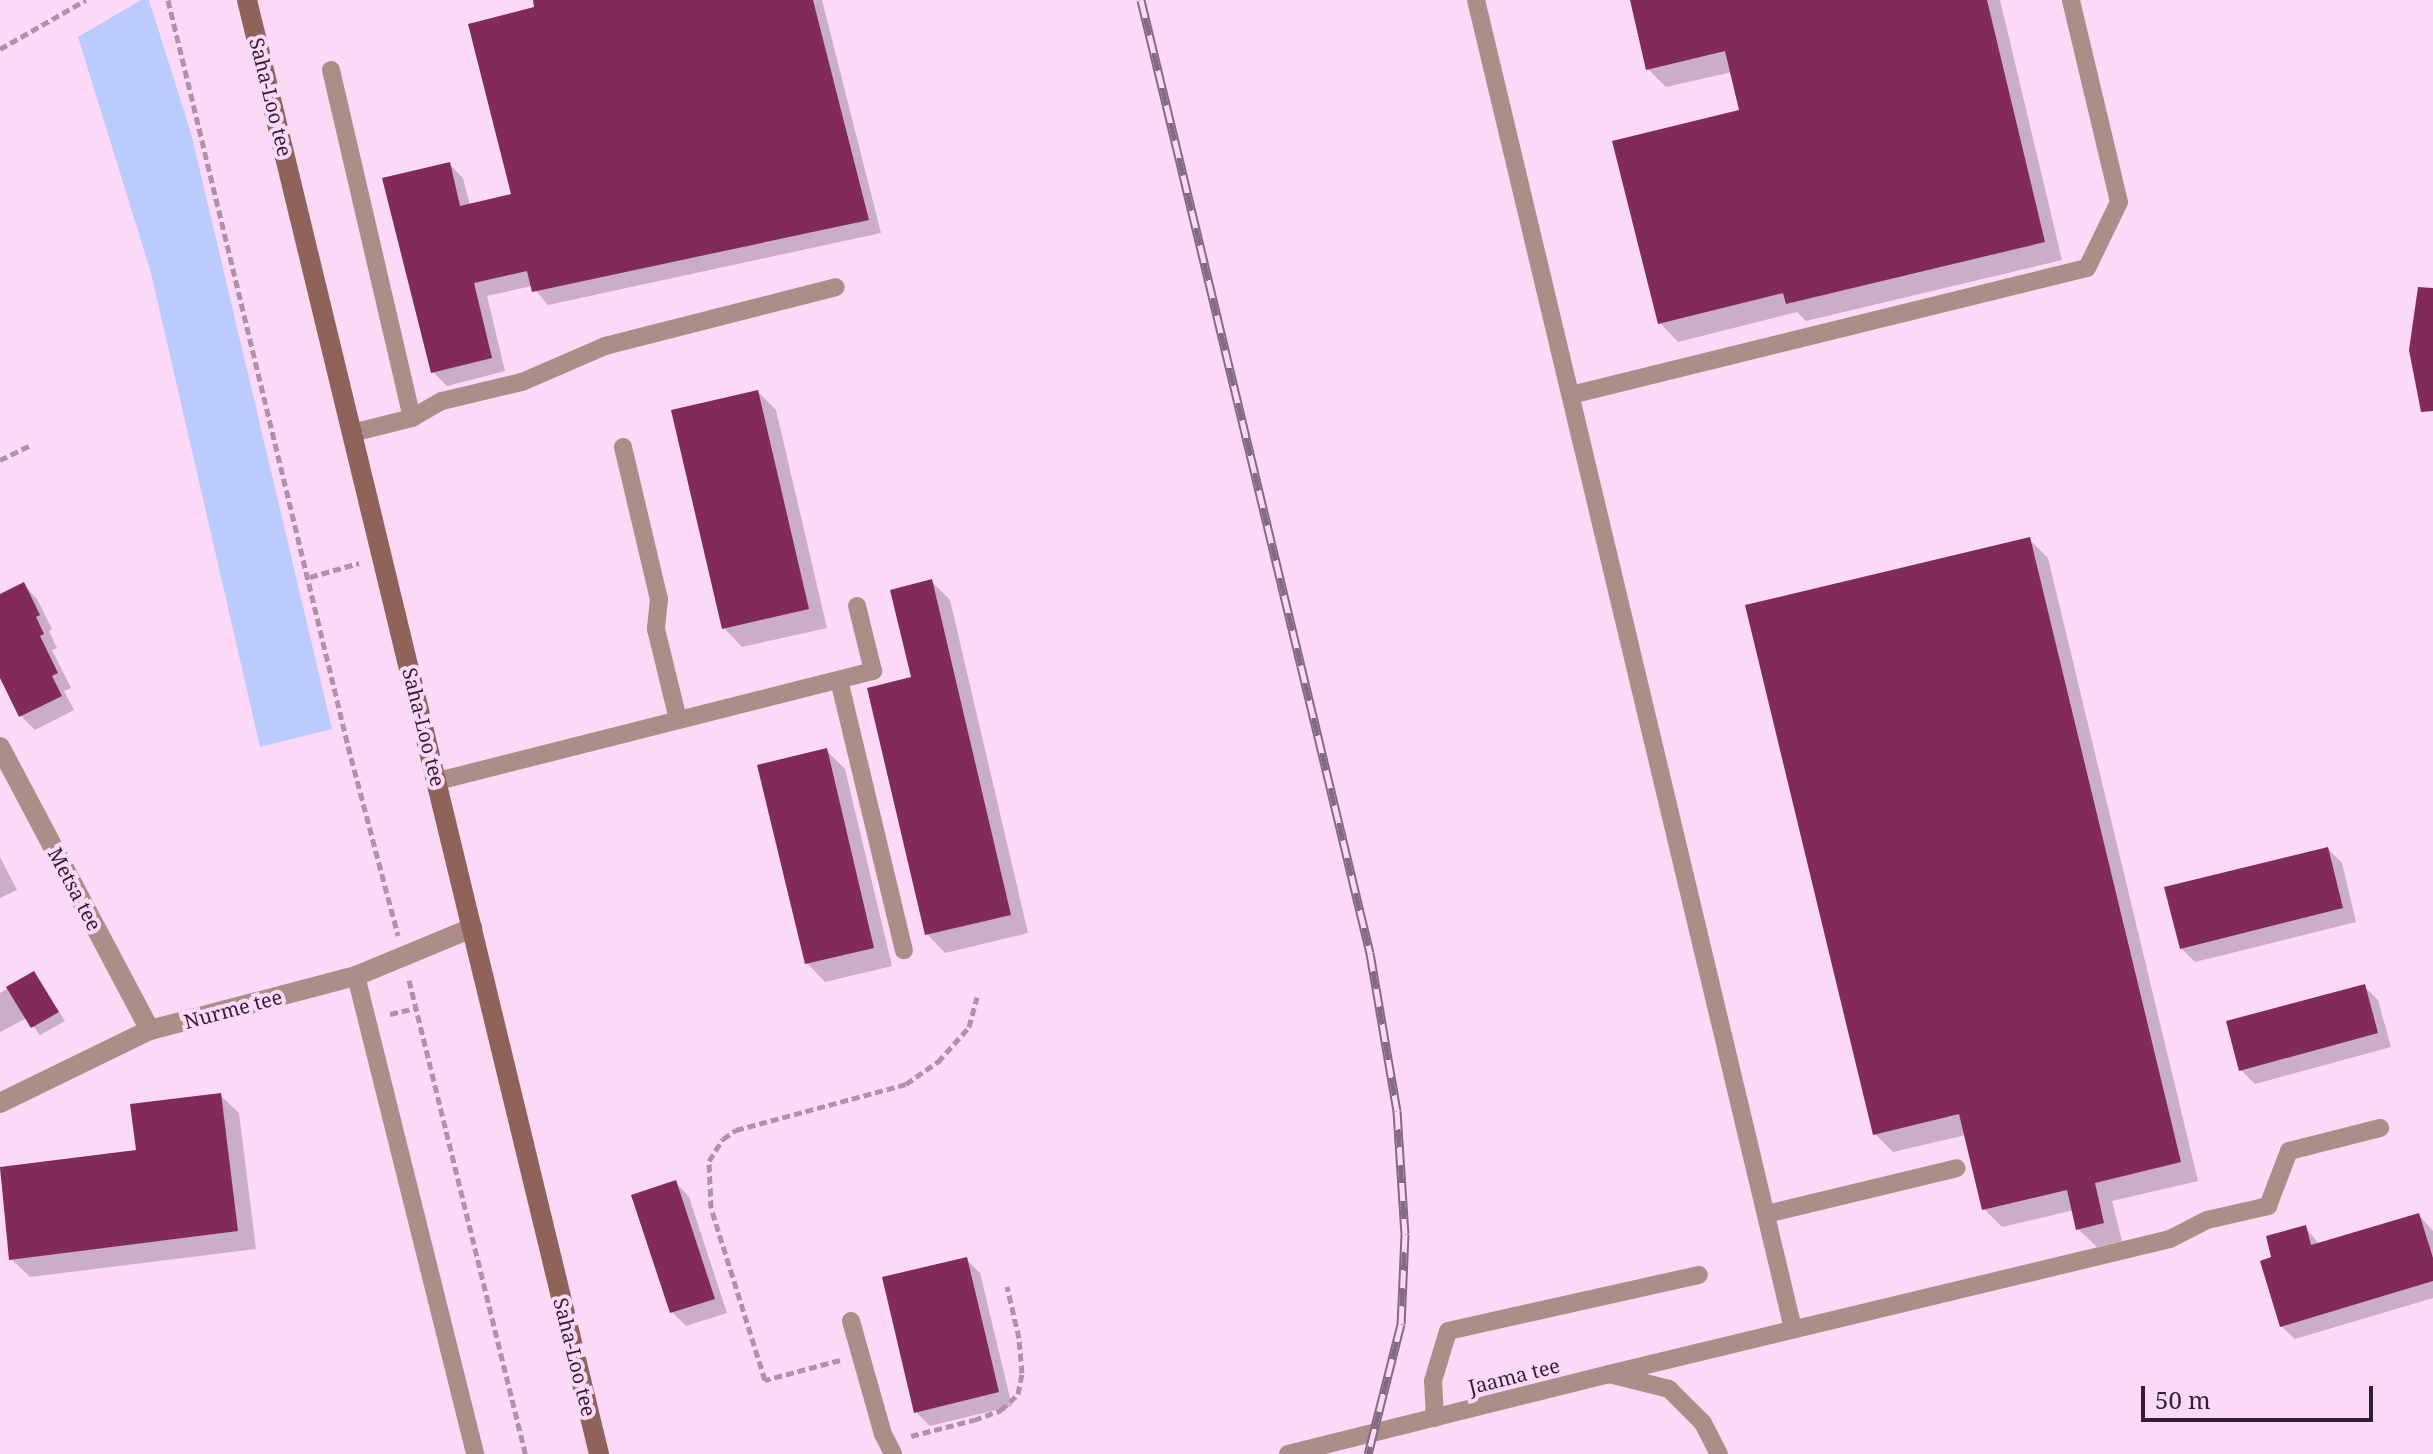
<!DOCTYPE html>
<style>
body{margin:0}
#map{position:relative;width:2433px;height:1454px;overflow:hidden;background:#fcdaf7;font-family:"Noto Serif",serif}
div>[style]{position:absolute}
.green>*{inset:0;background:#bbcbfe}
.shadow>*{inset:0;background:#0003}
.building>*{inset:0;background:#822b59}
.path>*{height:5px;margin-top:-2.5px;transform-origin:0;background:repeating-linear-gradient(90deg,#af92aa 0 8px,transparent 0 12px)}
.service>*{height:18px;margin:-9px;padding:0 9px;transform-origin:9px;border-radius:9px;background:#ad8d87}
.minor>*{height:20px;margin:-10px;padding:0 10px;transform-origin:10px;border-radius:10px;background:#ad8d87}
.secondary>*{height:20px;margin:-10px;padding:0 10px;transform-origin:10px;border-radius:10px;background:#8f635a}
.rail>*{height:9px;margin-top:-4.5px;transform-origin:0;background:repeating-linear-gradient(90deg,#fcdaf7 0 18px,#856b81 0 36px);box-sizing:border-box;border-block:2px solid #856b81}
span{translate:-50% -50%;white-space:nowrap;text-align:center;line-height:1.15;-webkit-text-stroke:8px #fcdaf7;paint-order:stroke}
.street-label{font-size:20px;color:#331e30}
.scale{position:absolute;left:2141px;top:1386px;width:232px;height:36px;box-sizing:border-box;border:4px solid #331e30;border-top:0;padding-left:10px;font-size:24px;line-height:28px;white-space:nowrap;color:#331e30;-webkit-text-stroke:6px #fcdaf7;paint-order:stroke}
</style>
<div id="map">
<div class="green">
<div style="clip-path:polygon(141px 0,149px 0,191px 133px,332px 729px,260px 747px,151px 273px,78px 37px)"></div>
</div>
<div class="shadow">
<div style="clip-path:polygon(535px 0,822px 0,881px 233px,548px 305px,532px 286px,487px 296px,505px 371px,447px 386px,433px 372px,449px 164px,463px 178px,470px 205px,513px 195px)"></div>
<div style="clip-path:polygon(1632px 0,2000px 0,2062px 260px,1806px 321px,1797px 312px,1678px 342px,1660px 323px,1741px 112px,1732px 72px,1666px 87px,1648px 69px)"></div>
<div style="clip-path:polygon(758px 392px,776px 410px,827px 628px,742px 647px,724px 628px)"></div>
<div style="clip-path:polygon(2029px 539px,2048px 558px,2198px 1181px,2112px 1201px,2122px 1241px,2097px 1247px,2078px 1229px,2074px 1210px,2002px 1227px,1984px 1209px,1966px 1135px,1893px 1152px,1875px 1134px)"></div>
<div style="clip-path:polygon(932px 582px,950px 600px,1028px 933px,945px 953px,927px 934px,913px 679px)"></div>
<div style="clip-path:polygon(24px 585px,37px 599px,52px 629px,49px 631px,57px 648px,52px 650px,71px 688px,64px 691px,74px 710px,35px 730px,21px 716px,0 673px,0 597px)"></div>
<div style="clip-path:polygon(826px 750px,845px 769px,892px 966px,825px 982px,807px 963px)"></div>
<div style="clip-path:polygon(2328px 849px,2342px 863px,2356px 922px,2195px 962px,2181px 948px)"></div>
<div style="clip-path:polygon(0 857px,17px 890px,0 898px)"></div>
<div style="clip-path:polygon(34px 973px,65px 1021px,40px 1035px,27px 1018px,0 1032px,0 993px)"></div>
<div style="clip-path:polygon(2364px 986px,2378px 1000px,2391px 1047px,2255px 1084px,2241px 1070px)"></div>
<div style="clip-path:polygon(220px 1095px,239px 1113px,256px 1249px,30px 1277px,11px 1259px,0 1169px,138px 1152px)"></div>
<div style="clip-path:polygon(676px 1183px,689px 1197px,727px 1313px,686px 1326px,672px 1312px)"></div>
<div style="clip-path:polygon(2419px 1215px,2433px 1231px,2433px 1298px,2295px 1339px,2281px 1326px,2274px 1258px,2305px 1227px,2320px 1245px)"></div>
<div style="clip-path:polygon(966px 1259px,980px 1273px,1012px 1406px,930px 1426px,916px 1412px)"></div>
</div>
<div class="building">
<div style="clip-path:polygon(533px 0,813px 0,869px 220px,532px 292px,527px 271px,474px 283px,492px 358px,431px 373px,382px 178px,450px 162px,460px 206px,511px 194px,468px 24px,534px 7px)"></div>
<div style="clip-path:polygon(1630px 0,1987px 0,2045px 242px,1786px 304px,1783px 293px,1658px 324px,1612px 141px,1739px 110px,1725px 51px,1646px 70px)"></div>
<div style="clip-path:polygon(2418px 287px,2433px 288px,2433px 411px,2421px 412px,2409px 350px)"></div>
<div style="clip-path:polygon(758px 390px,809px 609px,722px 629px,671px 410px)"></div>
<div style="clip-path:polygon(2030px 537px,2181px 1162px,2095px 1183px,2104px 1223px,2076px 1230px,2067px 1190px,1982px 1210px,1959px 1114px,1873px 1135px,1745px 605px)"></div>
<div style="clip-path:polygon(932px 579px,1011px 915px,925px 935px,867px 688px,911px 677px,890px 590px)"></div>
<div style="clip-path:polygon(24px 582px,40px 615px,36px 617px,44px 634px,40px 636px,58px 673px,52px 676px,62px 696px,19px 717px,0 678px,0 594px)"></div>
<div style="clip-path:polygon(827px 748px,874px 948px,805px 964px,757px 765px)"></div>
<div style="clip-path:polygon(2328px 847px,2343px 908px,2180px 949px,2164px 887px)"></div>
<div style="clip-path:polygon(34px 971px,59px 1012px,31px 1028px,6px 987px)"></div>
<div style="clip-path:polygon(2365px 984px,2378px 1033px,2239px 1071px,2226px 1021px)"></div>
<div style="clip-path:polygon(221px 1093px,238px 1231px,9px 1260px,0 1167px,136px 1150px,130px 1104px)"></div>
<div style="clip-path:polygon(676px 1180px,715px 1299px,670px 1313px,631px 1195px)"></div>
<div style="clip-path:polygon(2419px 1213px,2433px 1258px,2433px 1281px,2280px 1327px,2260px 1261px,2271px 1257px,2266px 1236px,2306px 1225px,2311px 1245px)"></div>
<div style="clip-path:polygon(967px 1257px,999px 1392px,914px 1413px,882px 1277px)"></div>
</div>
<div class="path">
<div style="left:168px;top:0;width:767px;rotate:76.43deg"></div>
<div style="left:348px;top:746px;width:196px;rotate:75.2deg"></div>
<div style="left:0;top:49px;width:99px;rotate:-29.7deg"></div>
<div style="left:0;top:460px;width:34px;rotate:-26deg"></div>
<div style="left:310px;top:577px;width:51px;rotate:-15.9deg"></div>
<div style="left:409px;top:980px;width:488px;rotate:76.2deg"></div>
<div style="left:390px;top:1014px;width:27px;rotate:-13deg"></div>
<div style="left:840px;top:1360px;width:78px;rotate:165.1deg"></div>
<div style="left:765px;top:1380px;width:180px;rotate:-107.4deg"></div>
<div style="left:711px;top:1208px;width:47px;rotate:-92.4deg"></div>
<div style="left:709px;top:1161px;width:26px;rotate:-58deg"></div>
<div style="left:723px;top:1139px;width:16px;rotate:-35deg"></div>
<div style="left:736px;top:1130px;width:176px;rotate:-15.1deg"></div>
<div style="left:906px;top:1084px;width:39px;rotate:-35deg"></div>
<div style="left:938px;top:1062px;width:47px;rotate:-48.5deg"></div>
<div style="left:969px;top:1027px;width:31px;rotate:-75deg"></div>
<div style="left:911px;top:1436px;width:65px;rotate:-14.3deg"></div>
<div style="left:974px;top:1420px;width:29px;rotate:-20deg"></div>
<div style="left:1001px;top:1410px;width:23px;rotate:-43deg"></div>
<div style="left:1018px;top:1394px;width:21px;rotate:-79deg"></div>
<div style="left:1022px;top:1373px;width:35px;rotate:-95deg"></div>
<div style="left:1019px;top:1338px;width:53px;rotate:-103deg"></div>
</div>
<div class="service">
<div style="left:1476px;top:0;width:1366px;rotate:76.58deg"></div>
<div style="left:331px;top:70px;width:357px;rotate:76.9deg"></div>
<div style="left:412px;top:418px;width:62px;rotate:166deg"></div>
<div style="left:1571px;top:395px;width:531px;rotate:-13.83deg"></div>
<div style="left:2087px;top:268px;width:73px;rotate:-64.1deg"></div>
<div style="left:2119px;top:202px;width:208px;rotate:-103.4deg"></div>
<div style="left:412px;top:418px;width:34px;rotate:-30deg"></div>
<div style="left:442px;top:401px;width:82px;rotate:-13.4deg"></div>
<div style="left:522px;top:382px;width:90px;rotate:-23.4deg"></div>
<div style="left:605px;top:346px;width:238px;rotate:-14.3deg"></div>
<div style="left:623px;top:447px;width:156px;rotate:76.7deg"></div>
<div style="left:659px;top:599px;width:30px;rotate:96deg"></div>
<div style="left:656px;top:629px;width:93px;rotate:76.3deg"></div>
<div style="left:839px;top:680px;width:278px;rotate:76.5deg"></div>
<div style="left:438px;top:781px;width:449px;rotate:-14.2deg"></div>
<div style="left:873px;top:671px;width:67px;rotate:-103.8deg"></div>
<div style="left:356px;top:976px;width:493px;rotate:76deg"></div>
<div style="left:1767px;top:1214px;width:195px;rotate:-13.6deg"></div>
<div style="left:851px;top:1321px;width:117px;rotate:74.2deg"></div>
<div style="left:883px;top:1434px;width:22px;rotate:63deg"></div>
<div style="left:1609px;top:1374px;width:577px;rotate:-13.53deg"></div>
<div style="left:2170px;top:1239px;width:42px;rotate:-27.2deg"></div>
<div style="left:2207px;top:1220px;width:63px;rotate:-12.9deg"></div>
<div style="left:2268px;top:1206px;width:59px;rotate:-69.1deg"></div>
<div style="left:2289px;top:1151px;width:94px;rotate:-14.2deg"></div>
<div style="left:1435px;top:1418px;width:37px;rotate:-93deg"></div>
<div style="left:1433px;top:1381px;width:52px;rotate:-73.3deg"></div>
<div style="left:1448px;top:1331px;width:257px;rotate:-12.6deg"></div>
<div style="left:1288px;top:1454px;width:331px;rotate:-14deg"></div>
<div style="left:1609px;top:1374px;width:62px;rotate:14deg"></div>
<div style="left:1669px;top:1389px;width:48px;rotate:45deg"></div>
<div style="left:1703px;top:1423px;width:35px;rotate:63deg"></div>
</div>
<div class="minor">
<div style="left:0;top:747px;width:320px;rotate:62.1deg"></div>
<div style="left:0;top:1103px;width:167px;rotate:-26deg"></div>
<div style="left:150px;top:1030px;width:213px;rotate:-14.7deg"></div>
<div style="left:356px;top:976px;width:126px;rotate:-22.5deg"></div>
</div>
<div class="secondary">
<div style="left:247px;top:0;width:1496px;rotate:76.39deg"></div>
</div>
<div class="rail">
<div style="left:1141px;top:0;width:980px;rotate:76.49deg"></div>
<div style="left:1370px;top:953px;width:160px;rotate:80.3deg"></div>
<div style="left:1397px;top:1111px;width:123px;rotate:86.3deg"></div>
<div style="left:1405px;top:1234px;width:90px;rotate:92.5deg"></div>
<div style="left:1401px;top:1324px;width:134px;rotate:104.2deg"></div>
</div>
<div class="street-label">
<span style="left:271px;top:97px;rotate:76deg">Saha-Loo tee</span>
<span style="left:424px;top:727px;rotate:76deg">Saha-Loo tee</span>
<span style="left:75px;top:889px;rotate:62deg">Metsa tee</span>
<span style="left:233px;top:1009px;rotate:-15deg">Nurme tee</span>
<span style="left:575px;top:1357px;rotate:76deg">Saha-Loo tee</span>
<span style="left:1514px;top:1376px;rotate:-14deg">Jaama tee</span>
</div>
<div class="scale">50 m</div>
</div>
